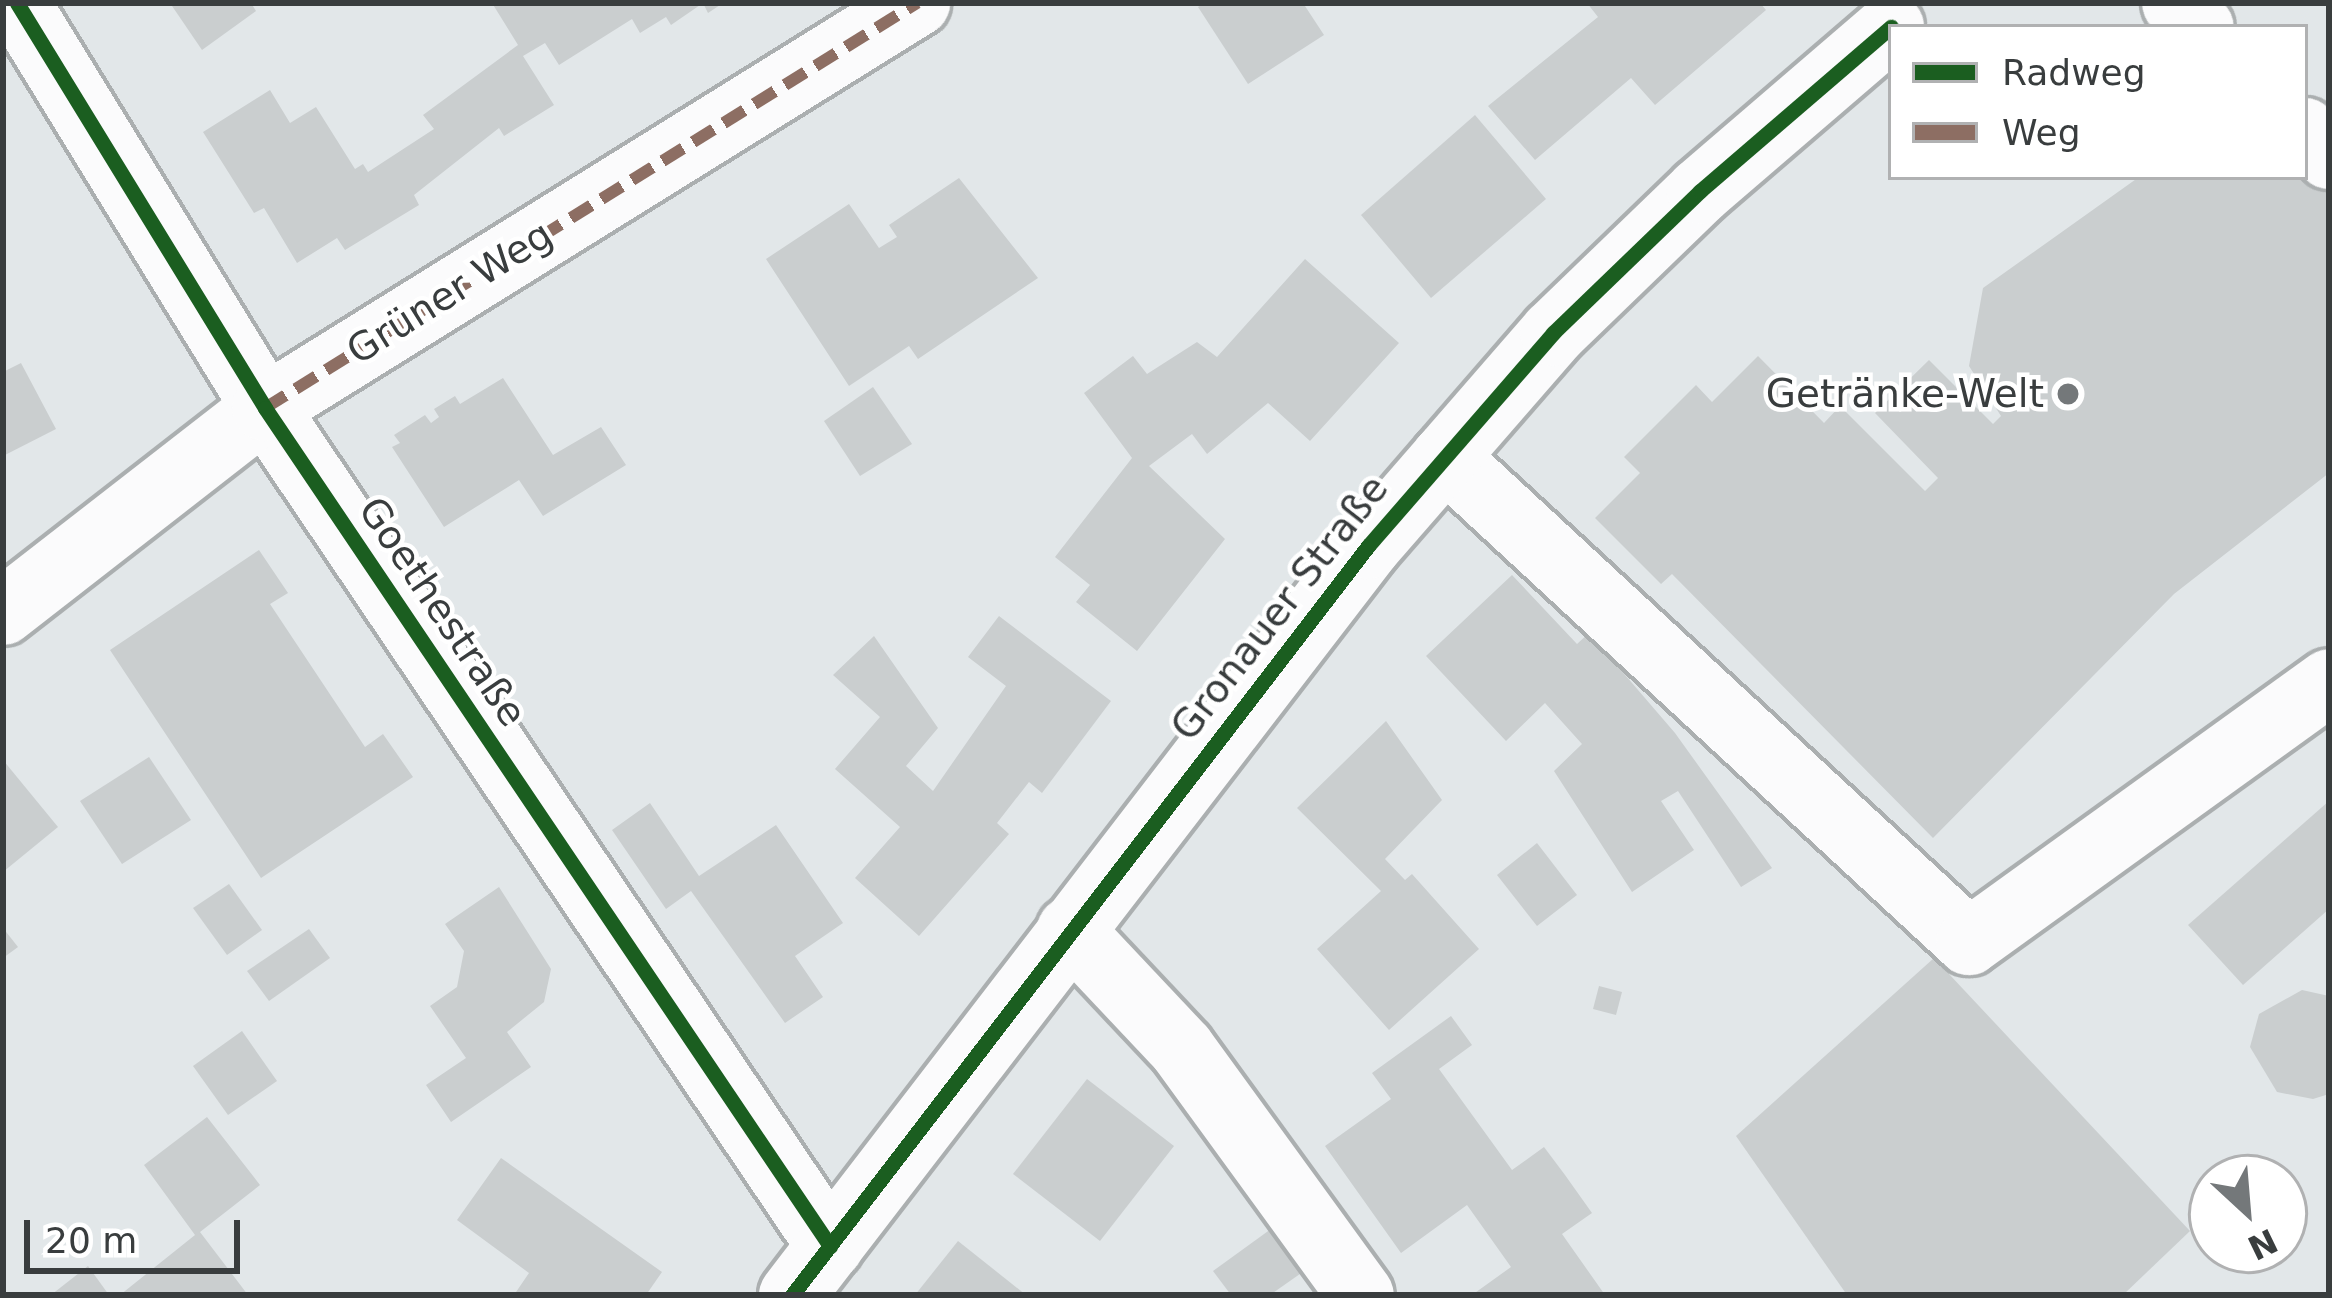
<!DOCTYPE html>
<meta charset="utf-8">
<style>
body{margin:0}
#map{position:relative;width:2332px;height:1298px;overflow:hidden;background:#e2e7e9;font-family:"DejaVu Sans",sans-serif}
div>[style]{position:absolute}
.building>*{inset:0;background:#cacecf}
.roads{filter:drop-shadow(3px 0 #abafb0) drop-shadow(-3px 0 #abafb0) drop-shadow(0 3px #abafb0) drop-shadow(0 -3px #abafb0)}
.minor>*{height:66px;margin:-33px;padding:0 33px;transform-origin:33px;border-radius:33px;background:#fbfbfc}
.major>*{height:66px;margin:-33px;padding:0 33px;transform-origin:33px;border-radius:33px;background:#fbfbfc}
.quiet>*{height:12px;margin-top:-6px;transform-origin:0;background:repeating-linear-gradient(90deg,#8d6e63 0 24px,transparent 0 36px)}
.cycleway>*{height:15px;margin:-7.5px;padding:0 7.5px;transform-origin:7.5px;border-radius:7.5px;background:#1b5e20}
.dots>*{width:33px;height:33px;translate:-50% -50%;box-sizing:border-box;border:6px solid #fff;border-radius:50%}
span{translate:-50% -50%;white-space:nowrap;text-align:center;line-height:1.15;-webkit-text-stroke:9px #fff;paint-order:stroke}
.street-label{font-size:39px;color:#393d3e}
.poi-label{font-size:39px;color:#393d3e}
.right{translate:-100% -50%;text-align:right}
.frame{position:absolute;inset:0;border:6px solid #393d3e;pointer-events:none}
.legend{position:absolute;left:1888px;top:24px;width:420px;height:156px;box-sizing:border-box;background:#fff;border:3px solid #b0b1b2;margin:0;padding:15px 21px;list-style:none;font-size:36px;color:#393d3e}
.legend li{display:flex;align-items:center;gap:24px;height:60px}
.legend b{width:60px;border:3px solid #b0b1b2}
.north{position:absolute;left:2188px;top:1154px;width:120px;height:120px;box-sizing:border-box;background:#fff;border:3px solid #b0b1b2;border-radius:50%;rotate:154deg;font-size:33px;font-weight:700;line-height:48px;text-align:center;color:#393d3e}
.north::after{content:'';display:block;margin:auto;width:42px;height:54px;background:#74787a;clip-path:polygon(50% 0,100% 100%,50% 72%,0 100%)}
.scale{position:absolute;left:24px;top:1220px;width:216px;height:54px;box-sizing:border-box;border:6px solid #393d3e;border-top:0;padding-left:15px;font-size:36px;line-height:42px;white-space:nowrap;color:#393d3e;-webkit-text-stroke:9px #fff;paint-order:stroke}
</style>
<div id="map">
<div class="building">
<div style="clip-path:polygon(170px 3px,251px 3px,256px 11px,202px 50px)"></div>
<div style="clip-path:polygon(492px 3px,723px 3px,708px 13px,703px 3px,671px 25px,666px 17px,640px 33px,632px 19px,559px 65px,545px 43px,523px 56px,554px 105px,504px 136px,499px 128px,414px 195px,419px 205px,345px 250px,337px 238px,297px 263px,264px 208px,254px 213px,203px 132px,270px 90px,290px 123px,316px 107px,355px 169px,363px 164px,368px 172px,434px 129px,423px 115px,518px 45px)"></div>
<div style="clip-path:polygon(1204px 3px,1303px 3px,1324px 35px,1248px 84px,1198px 7px)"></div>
<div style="clip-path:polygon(1587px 3px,1760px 3px,1766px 10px,1655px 105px,1631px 78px,1535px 160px,1488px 106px,1598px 17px)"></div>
<div style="clip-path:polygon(1475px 115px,1546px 199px,1431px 298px,1361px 215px)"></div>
<div style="clip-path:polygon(2305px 156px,2329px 190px,2329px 473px,2174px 594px,1933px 838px,1672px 574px,1661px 584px,1595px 518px,1640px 473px,1624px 457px,1696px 385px,1712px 402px,1758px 356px,1824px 423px,1840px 406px,1925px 491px,1938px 478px,1875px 413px,1929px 360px,1993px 424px,2001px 416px,1969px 366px,1983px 288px,2139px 177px,2305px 177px)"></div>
<div style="clip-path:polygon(959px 178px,1038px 278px,918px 359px,909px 346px,849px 386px,766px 259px,849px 204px,879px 248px,897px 237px,889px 225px)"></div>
<div style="clip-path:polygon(1305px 259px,1399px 343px,1310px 441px,1268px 403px,1207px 454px,1192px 434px,1149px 466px,1225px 539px,1137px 651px,1076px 602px,1090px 585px,1055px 557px,1132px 458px,1084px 393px,1133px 356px,1147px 374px,1197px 342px,1217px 357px)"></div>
<div style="clip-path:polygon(21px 363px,56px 429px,3px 456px,3px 372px)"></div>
<div style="clip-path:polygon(503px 378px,553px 455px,601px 427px,626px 465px,543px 516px,519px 480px,444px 527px,392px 447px,400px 443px,394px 435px,425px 415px,431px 423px,439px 417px,434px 409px,455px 396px,460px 404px)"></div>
<div style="clip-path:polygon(873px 387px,912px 444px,860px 476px,824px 421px)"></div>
<div style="clip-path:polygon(259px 550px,288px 593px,270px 604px,365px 747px,383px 734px,413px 777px,261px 878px,110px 650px)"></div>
<div style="clip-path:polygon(1512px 575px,1577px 644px,1589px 633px,1675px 733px,1772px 868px,1741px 887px,1678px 791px,1661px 801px,1694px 850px,1632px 892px,1554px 771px,1582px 744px,1545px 703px,1506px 741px,1426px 656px)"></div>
<div style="clip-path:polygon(999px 616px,1111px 701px,1042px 793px,1029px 782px,997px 823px,1009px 834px,919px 936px,855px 878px,900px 827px,835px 769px,880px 717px,833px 675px,874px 636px,938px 728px,906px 766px,933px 791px,1006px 686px,968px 657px)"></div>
<div style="clip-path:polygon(1386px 721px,1442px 800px,1385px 859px,1405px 880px,1412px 874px,1479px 949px,1389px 1030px,1317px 949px,1381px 891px,1297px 808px)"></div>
<div style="clip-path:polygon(149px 757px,191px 820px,122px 864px,80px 801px)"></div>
<div style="clip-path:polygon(3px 760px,58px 827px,3px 872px)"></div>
<div style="clip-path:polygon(2329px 801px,2329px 909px,2243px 985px,2188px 925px)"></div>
<div style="clip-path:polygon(650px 803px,699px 876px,776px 825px,843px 923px,795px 956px,823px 997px,785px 1023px,691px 891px,666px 909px,612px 830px)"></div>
<div style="clip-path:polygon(1537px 843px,1577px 895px,1537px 926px,1497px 875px)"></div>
<div style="clip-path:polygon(229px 884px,262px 930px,227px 955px,193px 908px)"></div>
<div style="clip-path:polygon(499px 887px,551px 969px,544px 1002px,507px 1032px,531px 1067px,451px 1122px,426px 1085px,466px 1058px,430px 1006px,457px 987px,464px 951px,445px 924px)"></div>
<div style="clip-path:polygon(3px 928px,18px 947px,3px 958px)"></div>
<div style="clip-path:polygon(309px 929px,330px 958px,269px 1001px,247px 971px)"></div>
<div style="clip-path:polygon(1934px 958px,2190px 1231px,2123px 1295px,1847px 1295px,1736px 1136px)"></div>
<div style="clip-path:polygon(1599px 986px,1622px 992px,1616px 1015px,1593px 1009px)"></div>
<div style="clip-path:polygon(2302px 990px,2329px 996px,2329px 1094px,2313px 1099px,2277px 1092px,2250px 1047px,2259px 1014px)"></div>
<div style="clip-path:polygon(1451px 1016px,1472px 1045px,1439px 1069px,1512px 1170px,1544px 1147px,1565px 1175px,1592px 1213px,1562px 1234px,1605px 1295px,1472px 1295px,1511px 1267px,1467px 1205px,1401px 1253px,1325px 1146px,1391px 1099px,1372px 1073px)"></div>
<div style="clip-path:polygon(242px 1031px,277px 1081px,228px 1115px,193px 1066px)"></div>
<div style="clip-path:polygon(1087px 1079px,1174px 1146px,1100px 1241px,1013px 1174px)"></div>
<div style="clip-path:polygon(207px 1117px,260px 1185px,200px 1232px,248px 1295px,120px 1295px,195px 1235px,144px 1165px)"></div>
<div style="clip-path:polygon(501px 1158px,662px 1272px,646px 1295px,514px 1295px,529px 1273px,457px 1220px)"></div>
<div style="clip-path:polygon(1275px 1226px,1307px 1269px,1270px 1295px,1231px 1295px,1213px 1271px)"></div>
<div style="clip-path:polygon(958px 1241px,1026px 1295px,915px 1295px)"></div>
<div style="clip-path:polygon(88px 1266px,109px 1295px,51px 1295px)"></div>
</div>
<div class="roads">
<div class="minor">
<div style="left:17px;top:3px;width:475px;rotate:58.5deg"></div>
<div style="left:265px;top:408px;width:1011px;rotate:56.01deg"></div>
<div style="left:2175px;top:3px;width:35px;rotate:43deg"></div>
<div style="left:2305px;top:131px;width:35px;rotate:46deg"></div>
<div style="left:1445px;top:457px;width:714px;rotate:42.79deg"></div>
<div style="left:1969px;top:942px;width:444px;rotate:-35.8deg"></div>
<div style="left:3px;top:612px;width:332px;rotate:-37.9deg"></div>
<div style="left:265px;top:408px;width:768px;rotate:-31.85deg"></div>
<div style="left:1070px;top:930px;width:163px;rotate:46.7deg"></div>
<div style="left:1182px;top:1049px;width:304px;rotate:54deg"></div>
</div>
<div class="major">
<div style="left:792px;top:1295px;width:945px;rotate:-52.44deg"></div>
<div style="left:1368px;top:546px;width:282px;rotate:-49deg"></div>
<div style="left:1553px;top:333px;width:204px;rotate:-44deg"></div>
<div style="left:1700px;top:191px;width:252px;rotate:-40.7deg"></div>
</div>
</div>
<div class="quiet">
<div style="left:265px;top:408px;width:768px;rotate:-31.85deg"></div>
</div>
<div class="cycleway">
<div style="left:17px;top:3px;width:475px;rotate:58.5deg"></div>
<div style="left:265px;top:408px;width:1011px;rotate:56.01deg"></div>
<div style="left:792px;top:1295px;width:945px;rotate:-52.44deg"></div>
<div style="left:1368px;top:546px;width:282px;rotate:-49deg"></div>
<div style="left:1553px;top:333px;width:204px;rotate:-44deg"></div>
<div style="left:1700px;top:191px;width:252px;rotate:-40.7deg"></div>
</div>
<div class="dots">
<div style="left:2068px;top:394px;background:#74787a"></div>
</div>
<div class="street-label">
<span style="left:450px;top:293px;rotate:-32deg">Grüner Weg</span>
<span style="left:1280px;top:608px;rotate:-52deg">Gronauer Straße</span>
<span style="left:442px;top:612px;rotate:56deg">Goethestraße</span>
</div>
<div class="poi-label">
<span class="right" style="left:2044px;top:394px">Getränke-Welt</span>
</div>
<div class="frame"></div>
<ul class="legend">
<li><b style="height:15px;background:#1b5e20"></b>Radweg</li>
<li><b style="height:15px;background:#8d6e63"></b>Weg</li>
</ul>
<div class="north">N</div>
<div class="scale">20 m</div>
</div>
